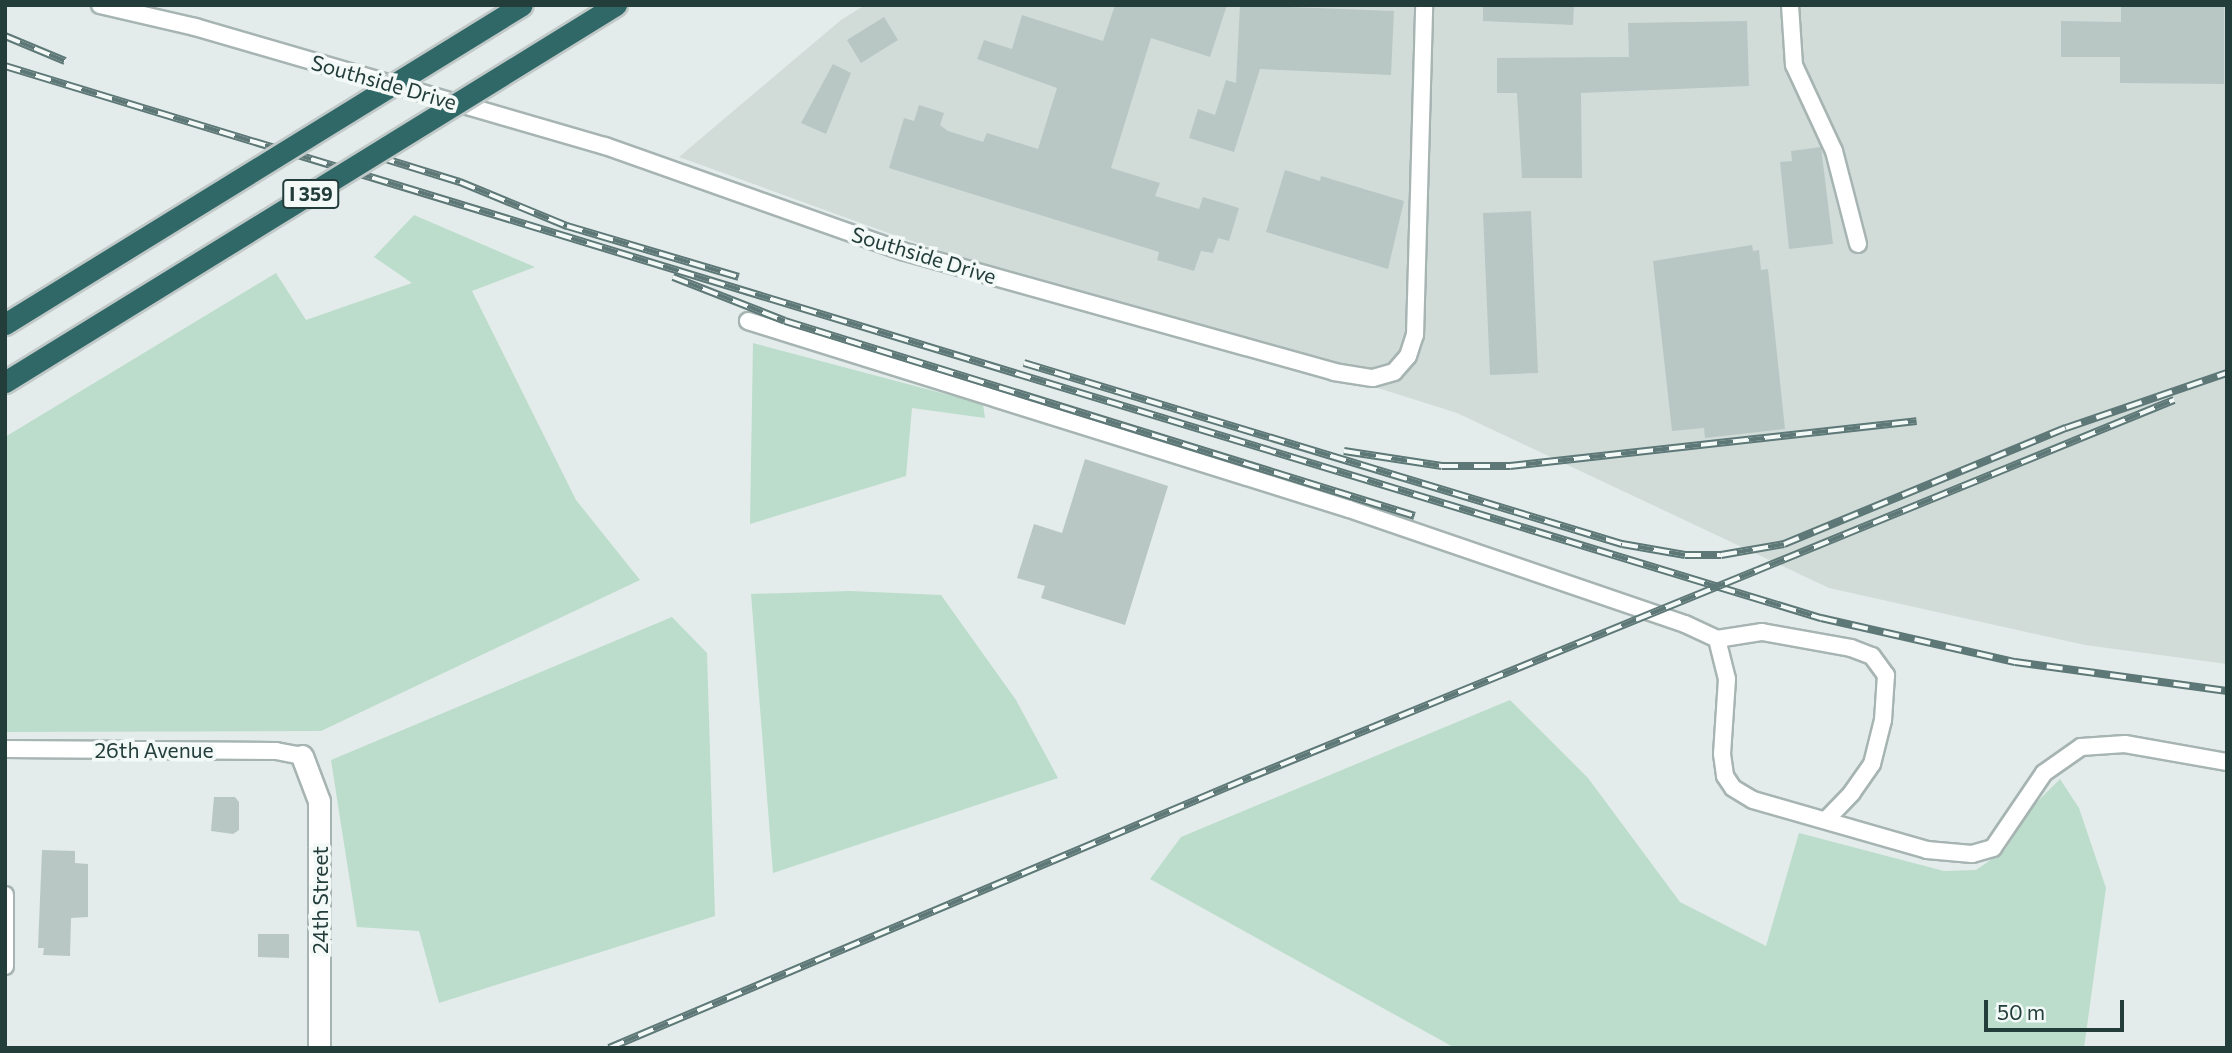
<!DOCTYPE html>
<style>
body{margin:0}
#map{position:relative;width:2232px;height:1053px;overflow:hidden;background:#e3ecea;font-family:Commissioner,sans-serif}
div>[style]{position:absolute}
.built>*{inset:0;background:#d1dcd9}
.green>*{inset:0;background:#bcddcc}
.building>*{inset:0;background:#b8c7c4}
.roads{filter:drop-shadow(2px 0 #a6b4b2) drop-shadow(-2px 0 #a6b4b2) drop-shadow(0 2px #a6b4b2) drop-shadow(0 -2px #a6b4b2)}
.street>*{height:16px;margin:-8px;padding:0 8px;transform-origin:8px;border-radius:8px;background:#fff}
.secondary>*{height:21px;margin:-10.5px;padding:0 10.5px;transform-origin:10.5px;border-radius:10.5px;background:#fff}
.rail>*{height:8px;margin-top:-4px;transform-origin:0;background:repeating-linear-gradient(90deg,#f3f9f7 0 16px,#5d7877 0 32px);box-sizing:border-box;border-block:2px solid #5d7877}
.bridges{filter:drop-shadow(2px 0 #c1c9c8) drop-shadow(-2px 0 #c1c9c8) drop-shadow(0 2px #c1c9c8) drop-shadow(0 -2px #c1c9c8)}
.highway-bridge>*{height:21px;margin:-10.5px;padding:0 10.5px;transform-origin:10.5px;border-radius:10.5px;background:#306868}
span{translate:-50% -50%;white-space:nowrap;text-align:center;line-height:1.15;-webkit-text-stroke:7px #f3f9f7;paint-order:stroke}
.shield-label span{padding:2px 5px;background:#f3f9f7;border:2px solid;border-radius:5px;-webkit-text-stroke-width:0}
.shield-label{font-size:19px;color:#233d3b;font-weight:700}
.street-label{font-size:21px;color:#233d3b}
.frame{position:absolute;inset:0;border:7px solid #233d3b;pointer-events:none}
.scale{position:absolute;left:1984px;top:1000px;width:140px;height:32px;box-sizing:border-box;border:4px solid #233d3b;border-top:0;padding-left:9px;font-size:21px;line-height:24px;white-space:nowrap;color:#233d3b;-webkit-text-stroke:5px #f3f9f7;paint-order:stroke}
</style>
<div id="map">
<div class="built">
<div style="clip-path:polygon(865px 5px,2227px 5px,2227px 664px,2085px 645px,1829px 588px,1457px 413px,902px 238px,679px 157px,841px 20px)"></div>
</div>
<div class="green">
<div style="clip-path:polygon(414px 215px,535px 267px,472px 291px,576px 500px,640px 580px,321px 731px,5px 732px,5px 437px,276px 273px,306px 320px,412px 283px,374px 257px)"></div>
<div style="clip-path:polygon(753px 343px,983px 404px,985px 418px,912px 408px,906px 476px,750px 524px)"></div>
<div style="clip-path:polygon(850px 591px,941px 595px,1016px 700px,1058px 778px,773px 873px,751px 594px)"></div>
<div style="clip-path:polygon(672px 617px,707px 653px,715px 916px,439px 1003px,419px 931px,357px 927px,331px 760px)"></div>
<div style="clip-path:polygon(1510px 700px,1588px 778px,1680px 902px,1766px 946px,1799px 833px,1944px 871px,1976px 870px,2005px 850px,2032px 807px,2060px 779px,2079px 808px,2106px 888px,2084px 1048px,1455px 1048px,1150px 879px,1181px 837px)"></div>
</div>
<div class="building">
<div style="clip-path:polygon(1115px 5px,1227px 5px,1210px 57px,1151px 38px,1111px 168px,1160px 183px,1155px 196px,1199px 209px,1203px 197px,1239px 208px,1229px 241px,1218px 238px,1213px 253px,1201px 251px,1194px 271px,1157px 260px,1159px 252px,889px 168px,904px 118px,914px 121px,919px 105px,944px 113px,940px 125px,948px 131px,983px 142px,987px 133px,1038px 149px,1057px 88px,977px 59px,984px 40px,1012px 49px,1022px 15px,1103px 41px)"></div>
<div style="clip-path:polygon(1240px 5px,1394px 11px,1391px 75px,1260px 69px,1234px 152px,1189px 138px,1198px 109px,1215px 115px,1226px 80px,1236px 83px)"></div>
<div style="clip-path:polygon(1483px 5px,1574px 5px,1573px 25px,1483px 21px)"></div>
<div style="clip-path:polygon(2121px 5px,2224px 5px,2224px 84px,2120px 83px,2120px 57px,2061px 57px,2061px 21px,2121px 22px)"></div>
<div style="clip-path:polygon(884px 17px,898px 40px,861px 63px,847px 40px)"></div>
<div style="clip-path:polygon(1747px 21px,1749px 86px,1581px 93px,1582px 178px,1522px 178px,1517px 93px,1497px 93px,1497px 58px,1629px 57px,1628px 23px)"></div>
<div style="clip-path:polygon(833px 64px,851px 73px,826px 134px,801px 123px)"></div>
<div style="clip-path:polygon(1821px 147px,1833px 244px,1789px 249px,1780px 162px,1792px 161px,1791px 151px)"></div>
<div style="clip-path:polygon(1285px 170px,1320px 181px,1321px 176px,1404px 201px,1388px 269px,1266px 232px)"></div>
<div style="clip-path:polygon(1531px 211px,1538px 373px,1490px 375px,1483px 213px)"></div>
<div style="clip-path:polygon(1752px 245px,1753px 251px,1759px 250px,1761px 270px,1768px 269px,1785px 429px,1705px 438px,1704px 428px,1672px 431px,1653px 261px)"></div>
<div style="clip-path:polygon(1085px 459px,1168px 486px,1125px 625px,1041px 598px,1045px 586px,1017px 578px,1034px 524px,1062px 533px)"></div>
<div style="clip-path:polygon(214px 797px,235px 797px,239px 802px,239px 830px,233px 834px,211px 831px)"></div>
<div style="clip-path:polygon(42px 850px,75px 851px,75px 863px,88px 864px,88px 917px,71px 918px,70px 956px,43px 955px,44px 948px,38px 948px)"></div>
<div style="clip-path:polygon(258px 934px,289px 934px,289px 958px,258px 957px)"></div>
</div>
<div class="roads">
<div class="street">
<div style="left:100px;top:5px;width:98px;rotate:13deg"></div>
<div style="left:195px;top:27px;width:427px;rotate:16.2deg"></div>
<div style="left:605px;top:146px;width:315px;rotate:19.5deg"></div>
<div style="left:902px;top:251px;width:449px;rotate:15.6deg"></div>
<div style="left:1334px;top:372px;width:39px;rotate:9deg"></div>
<div style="left:1373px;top:378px;width:22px;rotate:-16deg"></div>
<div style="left:1394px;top:372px;width:21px;rotate:-49deg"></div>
<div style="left:1408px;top:356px;width:22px;rotate:-72deg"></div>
<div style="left:1415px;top:335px;width:330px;rotate:-88.4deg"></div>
<div style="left:1790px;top:5px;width:60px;rotate:86.2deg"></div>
<div style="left:1794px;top:65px;width:95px;rotate:65.1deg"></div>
<div style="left:1834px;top:151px;width:96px;rotate:75.5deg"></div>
<div style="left:748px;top:321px;width:630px;rotate:17.37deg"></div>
<div style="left:1349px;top:509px;width:355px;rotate:18.9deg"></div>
<div style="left:1685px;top:624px;width:35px;rotate:25deg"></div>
<div style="left:1717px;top:639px;width:41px;rotate:76deg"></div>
<div style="left:1727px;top:679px;width:75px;rotate:93.8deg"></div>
<div style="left:1722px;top:754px;width:22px;rotate:82deg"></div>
<div style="left:1725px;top:776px;width:14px;rotate:56deg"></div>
<div style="left:1733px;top:788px;width:23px;rotate:31deg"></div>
<div style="left:1753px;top:800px;width:181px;rotate:16deg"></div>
<div style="left:1927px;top:850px;width:45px;rotate:5.1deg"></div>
<div style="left:1972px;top:854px;width:22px;rotate:-16deg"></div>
<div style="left:1993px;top:848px;width:91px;rotate:-55.8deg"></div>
<div style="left:2044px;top:773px;width:45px;rotate:-35.1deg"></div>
<div style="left:2081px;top:747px;width:44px;rotate:-3.9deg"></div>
<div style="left:2125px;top:744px;width:104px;rotate:10deg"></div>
<div style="left:1717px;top:639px;width:46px;rotate:-8.8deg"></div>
<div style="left:1762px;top:632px;width:90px;rotate:10.2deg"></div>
<div style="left:1851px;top:648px;width:22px;rotate:21deg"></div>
<div style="left:1872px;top:656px;width:24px;rotate:54deg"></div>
<div style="left:1886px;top:675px;width:45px;rotate:93.8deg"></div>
<div style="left:1883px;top:720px;width:45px;rotate:104deg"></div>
<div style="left:1872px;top:764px;width:35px;rotate:125deg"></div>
<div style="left:1852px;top:793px;width:37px;rotate:134deg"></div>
<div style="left:5px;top:749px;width:271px;rotate:0.4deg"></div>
<div style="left:276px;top:751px;width:26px;rotate:11deg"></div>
<div style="left:5px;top:895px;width:71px;rotate:90deg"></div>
</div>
<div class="secondary">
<div style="left:302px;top:756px;width:48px;rotate:69.3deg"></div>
<div style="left:319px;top:801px;width:247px;rotate:90deg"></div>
</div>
</div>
<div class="rail">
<div style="left:5px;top:36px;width:65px;rotate:22.6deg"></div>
<div style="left:5px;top:66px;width:1898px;rotate:16.91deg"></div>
<div style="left:1821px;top:618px;width:199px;rotate:12.8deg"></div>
<div style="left:2015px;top:662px;width:214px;rotate:7.8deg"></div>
<div style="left:379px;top:157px;width:85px;rotate:17.2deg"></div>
<div style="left:460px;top:182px;width:116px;rotate:22.4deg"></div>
<div style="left:567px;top:226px;width:179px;rotate:16.5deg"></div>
<div style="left:673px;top:277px;width:120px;rotate:21.4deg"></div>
<div style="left:785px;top:321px;width:659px;rotate:17.2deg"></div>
<div style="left:1024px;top:363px;width:625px;rotate:16.84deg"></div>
<div style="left:1622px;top:544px;width:64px;rotate:9.9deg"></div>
<div style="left:1685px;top:555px;width:36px"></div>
<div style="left:1721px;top:555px;width:64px;rotate:-9.9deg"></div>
<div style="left:1784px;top:544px;width:305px;rotate:-22.4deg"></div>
<div style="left:2066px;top:428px;width:170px;rotate:-18.9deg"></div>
<div style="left:1344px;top:451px;width:99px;rotate:8.7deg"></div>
<div style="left:1442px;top:466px;width:68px"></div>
<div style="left:1510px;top:466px;width:409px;rotate:-6.3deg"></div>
<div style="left:609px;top:1048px;width:697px;rotate:-22.89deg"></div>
<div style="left:1251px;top:777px;width:997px;rotate:-22.22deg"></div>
</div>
<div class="bridges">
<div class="highway-bridge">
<div style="left:5px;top:324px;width:607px;rotate:-31.68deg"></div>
<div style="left:5px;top:382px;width:718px;rotate:-31.68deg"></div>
</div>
</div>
<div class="shield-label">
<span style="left:311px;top:194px">I 359</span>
</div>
<div class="street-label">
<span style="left:384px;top:82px;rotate:16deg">Southside Drive</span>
<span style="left:924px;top:255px;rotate:17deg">Southside Drive</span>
<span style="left:154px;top:750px">26th Avenue</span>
<span style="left:320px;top:900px;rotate:-90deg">24th Street</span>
</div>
<div class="frame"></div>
<div class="scale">50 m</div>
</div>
